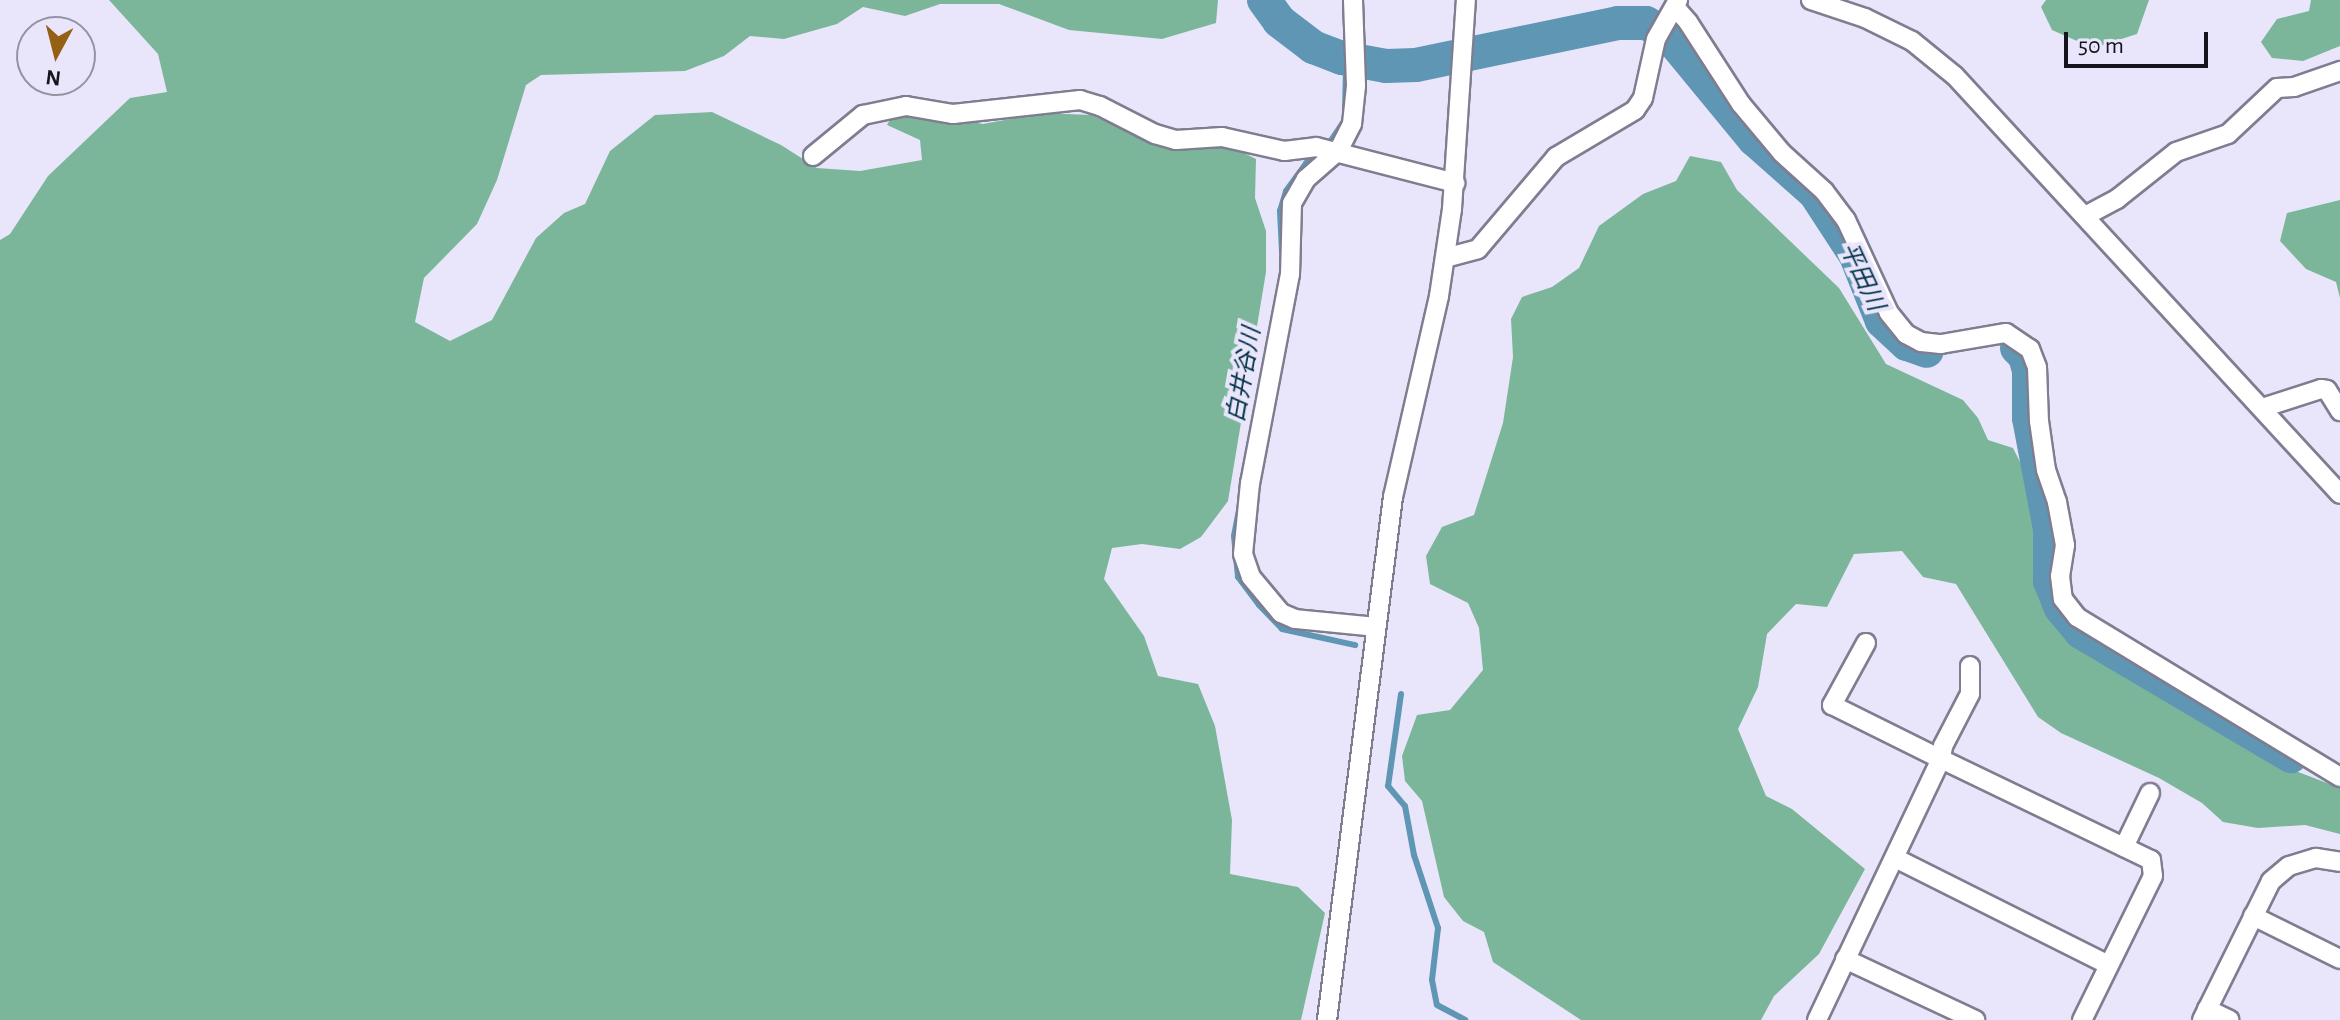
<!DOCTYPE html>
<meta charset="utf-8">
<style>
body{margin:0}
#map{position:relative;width:2340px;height:1020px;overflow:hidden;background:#e9e6fc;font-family:"Alegreya Sans","Noto Sans JP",sans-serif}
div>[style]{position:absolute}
.forest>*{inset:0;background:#7bb69b}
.stream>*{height:6px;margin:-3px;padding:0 3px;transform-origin:3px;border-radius:3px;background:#5f96b3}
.river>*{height:34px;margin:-17px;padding:0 17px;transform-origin:17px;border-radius:17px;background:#5f96b3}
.roads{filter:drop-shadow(2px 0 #7f7d90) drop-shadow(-2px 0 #7f7d90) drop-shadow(0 2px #7f7d90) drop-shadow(0 -2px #7f7d90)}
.minor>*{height:18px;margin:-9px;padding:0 9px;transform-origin:9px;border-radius:9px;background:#fff}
span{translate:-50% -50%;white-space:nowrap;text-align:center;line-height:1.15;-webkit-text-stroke:8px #e9e6fc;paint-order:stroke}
.water-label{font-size:24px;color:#003045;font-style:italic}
.north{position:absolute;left:16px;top:16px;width:80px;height:80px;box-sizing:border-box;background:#e9e6fc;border:2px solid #9592a3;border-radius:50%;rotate:187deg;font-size:22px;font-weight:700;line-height:32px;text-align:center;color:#16151d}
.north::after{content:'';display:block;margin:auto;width:28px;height:36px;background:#946014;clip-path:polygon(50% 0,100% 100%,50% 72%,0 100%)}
.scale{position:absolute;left:2064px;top:32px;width:144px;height:36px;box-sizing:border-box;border:4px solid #16151d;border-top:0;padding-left:10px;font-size:24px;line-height:28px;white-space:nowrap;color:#16151d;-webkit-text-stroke:6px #e9e6fc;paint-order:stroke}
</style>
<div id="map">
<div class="forest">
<div style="clip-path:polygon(109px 0,1218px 0,1216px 23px,1162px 39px,1069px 30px,999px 4px,940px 4px,905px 16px,863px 7px,837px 24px,784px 39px,750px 36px,724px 56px,685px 71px,541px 75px,526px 85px,497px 180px,477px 224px,424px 278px,415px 322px,450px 341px,492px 320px,536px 238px,564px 213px,585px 204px,610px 151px,655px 115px,712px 112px,781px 145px,817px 168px,860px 171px,922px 160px,920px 140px,887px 125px,897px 107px,983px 124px,1042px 113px,1091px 115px,1152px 140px,1236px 149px,1256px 159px,1255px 198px,1266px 231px,1266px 272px,1228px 501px,1201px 537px,1180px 549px,1142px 544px,1112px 548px,1104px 579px,1144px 636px,1158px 676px,1198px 684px,1215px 726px,1232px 820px,1230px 874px,1298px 887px,1325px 913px,1301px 1020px,0 1020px,0 240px,10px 234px,48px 176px,130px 98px,167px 92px,158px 54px)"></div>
<div style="clip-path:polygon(2046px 0,2149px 0,2137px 34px,2093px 48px,2052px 30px,2041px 7px)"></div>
<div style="clip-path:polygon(2311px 0,2340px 0,2340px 46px,2303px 61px,2272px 58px,2261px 42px,2277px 19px,2309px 11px)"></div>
<div style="clip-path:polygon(1690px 156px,1721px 162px,1737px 190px,1839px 288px,1886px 364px,1963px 400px,1978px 418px,1988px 440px,2013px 448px,2040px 502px,2049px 611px,2080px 643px,2138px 678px,2220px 722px,2293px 770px,2340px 788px,2340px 834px,2305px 825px,2258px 828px,2223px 822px,2202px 803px,2159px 778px,2061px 733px,2038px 717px,1956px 584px,1923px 577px,1902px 551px,1854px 554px,1827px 607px,1796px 604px,1767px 634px,1758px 687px,1738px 729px,1766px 796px,1792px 809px,1865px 869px,1819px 954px,1774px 996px,1761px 1020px,1581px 1020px,1493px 962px,1484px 932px,1463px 921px,1444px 897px,1422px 801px,1405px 781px,1402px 756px,1417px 715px,1450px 710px,1483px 670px,1479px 628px,1468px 603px,1430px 584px,1426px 556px,1442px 527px,1474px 515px,1503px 423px,1513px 357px,1511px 319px,1522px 297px,1552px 287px,1579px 268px,1599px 226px,1643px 194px,1676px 181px)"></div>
<div style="clip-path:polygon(2340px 200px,2340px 298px,2336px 282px,2306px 269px,2280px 241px,2287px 213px)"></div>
</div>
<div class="stream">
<div style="left:1342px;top:58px;width:13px;rotate:72deg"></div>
<div style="left:1346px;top:70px;width:40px;rotate:91.4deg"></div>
<div style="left:1328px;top:145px;width:25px;rotate:-56deg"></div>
<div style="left:1282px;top:251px;width:40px;rotate:-92.9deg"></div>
<div style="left:1280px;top:211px;width:21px;rotate:-73deg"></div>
<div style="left:1286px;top:191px;width:34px;rotate:-54deg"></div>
<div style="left:1306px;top:163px;width:18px;rotate:-38deg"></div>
<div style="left:1239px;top:510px;width:26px;rotate:101deg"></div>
<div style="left:1234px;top:536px;width:41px;rotate:84.4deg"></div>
<div style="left:1238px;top:577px;width:35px;rotate:53deg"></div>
<div style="left:1259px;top:605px;width:33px;rotate:46deg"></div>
<div style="left:1282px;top:629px;width:75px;rotate:12.4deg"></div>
<div style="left:1401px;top:694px;width:93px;rotate:98deg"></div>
<div style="left:1388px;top:786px;width:26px;rotate:50deg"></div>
<div style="left:1405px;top:806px;width:50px;rotate:79.6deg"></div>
<div style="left:1414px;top:855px;width:77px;rotate:71.8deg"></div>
<div style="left:1438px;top:928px;width:52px;rotate:96.6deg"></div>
<div style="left:1432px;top:980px;width:25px;rotate:79deg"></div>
<div style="left:1437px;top:1005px;width:32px;rotate:28deg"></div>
</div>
<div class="river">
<div style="left:1264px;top:0;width:26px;rotate:54deg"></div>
<div style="left:1279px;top:21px;width:43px;rotate:37.4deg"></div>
<div style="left:1313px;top:47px;width:31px;rotate:21deg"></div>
<div style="left:1342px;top:58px;width:45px;rotate:10.3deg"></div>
<div style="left:1386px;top:66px;width:30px;rotate:-2deg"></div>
<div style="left:1416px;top:65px;width:206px;rotate:-11.7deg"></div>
<div style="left:1618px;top:23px;width:28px"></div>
<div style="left:1646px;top:23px;width:26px;rotate:29deg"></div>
<div style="left:1669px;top:36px;width:134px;rotate:50.5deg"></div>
<div style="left:1754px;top:139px;width:81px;rotate:41.5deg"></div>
<div style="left:1815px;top:193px;width:75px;rotate:56.9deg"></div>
<div style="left:1856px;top:256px;width:70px;rotate:68.2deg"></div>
<div style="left:1882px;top:321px;width:34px;rotate:43deg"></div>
<div style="left:1907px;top:344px;width:21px;rotate:19deg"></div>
<div style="left:2017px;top:348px;width:11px;rotate:45deg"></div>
<div style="left:2025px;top:356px;width:16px;rotate:75deg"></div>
<div style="left:2029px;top:371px;width:47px;rotate:90deg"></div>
<div style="left:2029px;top:418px;width:113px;rotate:79.3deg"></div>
<div style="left:2050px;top:529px;width:52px;rotate:90deg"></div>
<div style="left:2050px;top:581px;width:29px;rotate:68deg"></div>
<div style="left:2061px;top:608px;width:31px;rotate:50deg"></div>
<div style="left:2081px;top:632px;width:244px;rotate:30.6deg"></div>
</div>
<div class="roads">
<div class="minor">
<div style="left:1353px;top:0;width:86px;rotate:88deg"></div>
<div style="left:1356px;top:86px;width:38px;rotate:96deg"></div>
<div style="left:1352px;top:124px;width:30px;rotate:117deg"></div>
<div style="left:1338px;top:151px;width:43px;rotate:138.8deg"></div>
<div style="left:1306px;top:179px;width:28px;rotate:120deg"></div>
<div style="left:1292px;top:203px;width:71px;rotate:91.6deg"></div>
<div style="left:1290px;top:274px;width:213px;rotate:100.8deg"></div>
<div style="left:1250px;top:483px;width:71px;rotate:95.6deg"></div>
<div style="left:1243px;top:554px;width:24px;rotate:71deg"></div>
<div style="left:1251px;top:577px;width:47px;rotate:50.2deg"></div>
<div style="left:1281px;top:613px;width:15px;rotate:23deg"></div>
<div style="left:1295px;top:619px;width:81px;rotate:5.6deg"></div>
<div style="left:1811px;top:0;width:57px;rotate:18.4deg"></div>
<div style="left:1865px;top:18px;width:52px;rotate:26.1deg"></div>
<div style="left:1912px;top:41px;width:55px;rotate:39.1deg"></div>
<div style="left:1955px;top:76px;width:568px;rotate:47.35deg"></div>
<div style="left:1675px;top:7px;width:20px;rotate:49deg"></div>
<div style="left:1688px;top:22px;width:98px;rotate:57.1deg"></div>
<div style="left:1741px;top:104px;width:64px;rotate:50.1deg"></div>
<div style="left:1782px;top:153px;width:57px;rotate:42.1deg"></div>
<div style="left:1824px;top:191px;width:36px;rotate:53deg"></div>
<div style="left:1846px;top:220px;width:102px;rotate:65.2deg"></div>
<div style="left:1889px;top:313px;width:27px;rotate:51deg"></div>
<div style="left:1906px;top:334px;width:17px;rotate:28deg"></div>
<div style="left:1921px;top:342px;width:20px;rotate:6deg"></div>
<div style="left:1941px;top:344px;width:66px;rotate:-9.6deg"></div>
<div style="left:2006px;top:333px;width:29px;rotate:34deg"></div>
<div style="left:2030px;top:349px;width:19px;rotate:69deg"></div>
<div style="left:2037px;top:367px;width:54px;rotate:87.9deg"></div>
<div style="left:2039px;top:421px;width:49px;rotate:81.9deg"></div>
<div style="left:2046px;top:470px;width:34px;rotate:71deg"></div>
<div style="left:2057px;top:502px;width:44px;rotate:79.5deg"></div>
<div style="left:2065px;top:545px;width:31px;rotate:99deg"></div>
<div style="left:2060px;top:576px;width:23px;rotate:83deg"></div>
<div style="left:2063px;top:599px;width:23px;rotate:52deg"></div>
<div style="left:2077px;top:617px;width:308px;rotate:31.3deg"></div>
<div style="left:813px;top:156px;width:65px;rotate:-39.4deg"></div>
<div style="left:863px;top:115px;width:44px;rotate:-11.8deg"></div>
<div style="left:906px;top:106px;width:48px;rotate:9.7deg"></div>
<div style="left:953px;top:114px;width:128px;rotate:-6.3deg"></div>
<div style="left:1080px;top:100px;width:21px;rotate:17deg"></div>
<div style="left:1100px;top:106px;width:62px;rotate:27deg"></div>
<div style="left:1155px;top:134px;width:22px;rotate:16deg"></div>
<div style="left:1176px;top:140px;width:46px;rotate:-3.7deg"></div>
<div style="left:1222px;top:137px;width:64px;rotate:12.7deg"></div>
<div style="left:1284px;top:151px;width:32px;rotate:-7deg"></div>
<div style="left:1316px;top:147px;width:144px;rotate:14.5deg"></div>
<div style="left:2087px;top:215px;width:34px;rotate:-28deg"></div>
<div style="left:2117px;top:199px;width:75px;rotate:-38.5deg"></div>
<div style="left:2176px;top:152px;width:55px;rotate:-19.1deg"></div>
<div style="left:2228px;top:134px;width:67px;rotate:-43.2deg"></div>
<div style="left:2277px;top:88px;width:17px;rotate:-3deg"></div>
<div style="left:2294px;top:87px;width:49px;rotate:-19.2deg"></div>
<div style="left:1445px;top:258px;width:34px;rotate:-15deg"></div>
<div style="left:1478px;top:249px;width:121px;rotate:-49.7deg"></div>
<div style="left:1556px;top:157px;width:92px;rotate:-30.7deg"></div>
<div style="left:1635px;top:110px;width:14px;rotate:-56deg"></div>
<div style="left:1643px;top:98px;width:60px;rotate:-77.6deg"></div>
<div style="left:1656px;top:39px;width:45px;rotate:-60.6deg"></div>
<div style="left:2262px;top:408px;width:62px;rotate:-17.9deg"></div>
<div style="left:2321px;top:389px;width:6px;rotate:9deg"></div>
<div style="left:2327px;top:390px;width:25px;rotate:58deg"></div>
<div style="left:1866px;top:643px;width:71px;rotate:118.7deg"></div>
<div style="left:1832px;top:705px;width:122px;rotate:26.4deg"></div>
<div style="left:1941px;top:759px;width:13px;rotate:-81deg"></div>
<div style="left:1943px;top:746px;width:59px;rotate:-62.6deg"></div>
<div style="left:1970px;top:694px;width:28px;rotate:-90deg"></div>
<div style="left:2124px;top:847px;width:60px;rotate:-64.3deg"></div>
<div style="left:1895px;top:858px;width:239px;rotate:26.6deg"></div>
<div style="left:2253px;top:916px;width:97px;rotate:26.3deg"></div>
<div style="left:1845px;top:959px;width:144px;rotate:25.1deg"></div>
<div style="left:2207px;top:1009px;width:25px;rotate:26deg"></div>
<div style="left:1327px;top:1020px;width:527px;rotate:-82.81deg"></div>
<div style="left:1393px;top:497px;width:206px;rotate:-77.1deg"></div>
<div style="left:1439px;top:296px;width:88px;rotate:-81.5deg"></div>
<div style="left:1452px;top:209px;width:209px;rotate:-86.2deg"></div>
<div style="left:1817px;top:1020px;width:289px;rotate:-64.6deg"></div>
<div style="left:1941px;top:759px;width:233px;rotate:25.7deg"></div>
<div style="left:2151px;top:860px;width:16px;rotate:83deg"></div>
<div style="left:2153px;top:876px;width:161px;rotate:116.2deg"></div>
<div style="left:2202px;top:1020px;width:155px;rotate:-63.6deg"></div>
<div style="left:2271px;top:881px;width:23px;rotate:-40deg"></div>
<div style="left:2289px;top:866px;width:28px;rotate:-17deg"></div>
<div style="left:2316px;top:858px;width:24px;rotate:9deg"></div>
</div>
</div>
<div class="water-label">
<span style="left:1861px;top:277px;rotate:65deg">平田川</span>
<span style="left:1245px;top:375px;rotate:-80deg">白井谷川</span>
</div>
<div class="north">N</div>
<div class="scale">50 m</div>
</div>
